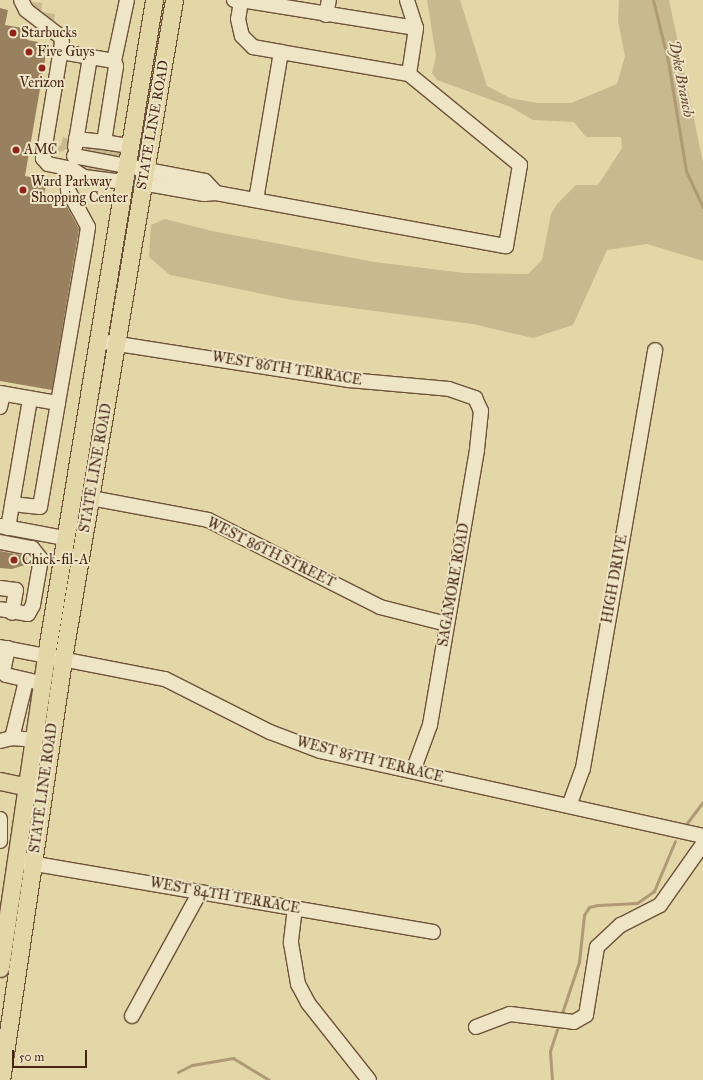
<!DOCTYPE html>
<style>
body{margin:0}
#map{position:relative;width:703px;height:1080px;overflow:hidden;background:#e4d7a7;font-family:"IM FELL Great Primer",serif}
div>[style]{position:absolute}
.green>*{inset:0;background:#c9b98e}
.stream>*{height:3px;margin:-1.5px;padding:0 1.5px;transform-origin:1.5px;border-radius:1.5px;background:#af9a75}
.building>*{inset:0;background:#998160}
.roads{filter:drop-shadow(1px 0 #6e5139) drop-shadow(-1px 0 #6e5139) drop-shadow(0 1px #6e5139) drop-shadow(0 -1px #6e5139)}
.minor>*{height:14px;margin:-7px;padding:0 7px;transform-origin:7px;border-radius:7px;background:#ede5c6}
.major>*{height:17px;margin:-8.5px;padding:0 8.5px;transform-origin:8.5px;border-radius:8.5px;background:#e4d7a7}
.dots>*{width:11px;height:11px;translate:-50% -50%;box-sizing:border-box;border:2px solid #ede5c6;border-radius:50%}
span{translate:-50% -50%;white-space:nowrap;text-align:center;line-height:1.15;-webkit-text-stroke:4px #ede5c6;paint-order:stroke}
.poi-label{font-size:14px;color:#472414}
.left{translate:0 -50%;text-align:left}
.street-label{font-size:14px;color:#472414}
.water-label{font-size:15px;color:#664731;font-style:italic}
.scale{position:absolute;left:12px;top:1050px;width:75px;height:18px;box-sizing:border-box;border:2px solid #472414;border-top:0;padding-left:5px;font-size:12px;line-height:14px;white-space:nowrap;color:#472414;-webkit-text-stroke:3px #ede5c6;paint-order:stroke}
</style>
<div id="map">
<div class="green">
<div style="clip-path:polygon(427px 0,460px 0,487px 86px,510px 98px,538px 103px,571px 103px,617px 84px,625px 56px,618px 21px,619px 0,669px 0,703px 162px,703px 261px,647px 244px,607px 250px,573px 325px,533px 338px,473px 324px,292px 300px,170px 275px,149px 257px,151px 225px,165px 219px,212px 231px,374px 262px,465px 273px,528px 274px,542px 260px,551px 214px,557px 204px,576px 185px,598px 185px,622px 148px,621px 137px,586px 137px,574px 122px,533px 120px,511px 107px,437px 80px,432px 73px,436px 56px)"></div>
<div style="clip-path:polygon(32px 2px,42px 3px,41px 12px,55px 14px,54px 21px,33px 8px)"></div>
<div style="clip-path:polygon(63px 137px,69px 139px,67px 149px,60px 152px,52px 146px,61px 146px)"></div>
<div style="clip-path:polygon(85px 147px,121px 150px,121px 157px,85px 151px)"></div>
<div style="clip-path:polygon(80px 164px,117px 170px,117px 175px,81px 170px)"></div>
</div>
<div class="stream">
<div style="left:653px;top:0;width:63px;rotate:76.2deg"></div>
<div style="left:668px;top:61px;width:111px;rotate:80.7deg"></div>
<div style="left:686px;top:171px;width:40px;rotate:65deg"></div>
<div style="left:687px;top:823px;width:26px;rotate:-53deg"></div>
<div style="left:561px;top:1016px;width:57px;rotate:-71.6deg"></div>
<div style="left:579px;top:962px;width:47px;rotate:-83.9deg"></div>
<div style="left:584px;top:915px;width:9px;rotate:-58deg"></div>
<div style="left:589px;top:907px;width:9px;rotate:-13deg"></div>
<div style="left:598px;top:905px;width:39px;rotate:-3deg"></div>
<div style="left:637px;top:903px;width:21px;rotate:-35deg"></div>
<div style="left:654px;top:891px;width:54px;rotate:-67.2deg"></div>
<div style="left:178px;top:1072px;width:16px;rotate:-27deg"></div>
<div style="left:192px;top:1065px;width:42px;rotate:-9.7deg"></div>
<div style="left:233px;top:1058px;width:42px;rotate:31.4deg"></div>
<div style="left:552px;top:1080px;width:29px;rotate:-94deg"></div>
<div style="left:550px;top:1051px;width:28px;rotate:-72deg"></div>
</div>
<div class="building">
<div style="clip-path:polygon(0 8px,8px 10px,5px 25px,29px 29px,27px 40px,38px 42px,36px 53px,46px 54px,25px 176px,47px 180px,43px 200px,65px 203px,79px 229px,52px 390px,0 381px)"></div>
<div style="clip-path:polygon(0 551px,26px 556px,28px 564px,12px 569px,0 568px)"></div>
</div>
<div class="roads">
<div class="minor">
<div style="left:21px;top:0;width:11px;rotate:63deg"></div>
<div style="left:26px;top:10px;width:44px;rotate:37.6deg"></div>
<div style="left:61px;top:37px;width:6px;rotate:81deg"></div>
<div style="left:62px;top:43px;width:117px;rotate:99.4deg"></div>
<div style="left:43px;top:158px;width:8px;rotate:50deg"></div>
<div style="left:48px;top:164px;width:25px;rotate:12deg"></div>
<div style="left:72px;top:169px;width:14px;rotate:34deg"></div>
<div style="left:84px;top:177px;width:40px;rotate:7.1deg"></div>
<div style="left:234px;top:0;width:7px;rotate:8deg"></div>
<div style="left:241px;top:1px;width:18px;rotate:99deg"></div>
<div style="left:238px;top:19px;width:17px;rotate:77deg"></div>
<div style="left:242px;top:36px;width:16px;rotate:45deg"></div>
<div style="left:253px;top:47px;width:28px;rotate:10deg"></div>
<div style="left:241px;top:0;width:177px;rotate:9.1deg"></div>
<div style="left:326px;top:15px;width:15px;rotate:-79deg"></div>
<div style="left:61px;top:52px;width:54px;rotate:9.6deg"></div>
<div style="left:76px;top:139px;width:28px;rotate:6deg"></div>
<div style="left:104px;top:142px;width:77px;rotate:-81deg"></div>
<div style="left:116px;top:66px;width:5px;rotate:-112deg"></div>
<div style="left:114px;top:61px;width:62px;rotate:-78deg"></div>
<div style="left:104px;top:142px;width:18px;rotate:9deg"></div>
<div style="left:75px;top:147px;width:91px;rotate:-80.5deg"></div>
<div style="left:74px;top:156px;width:133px;rotate:10.8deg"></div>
<div style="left:205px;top:181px;width:16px;rotate:47deg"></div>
<div style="left:142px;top:183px;width:63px;rotate:10.1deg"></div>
<div style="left:204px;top:194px;width:12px;rotate:-5deg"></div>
<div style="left:216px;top:193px;width:295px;rotate:10.4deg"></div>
<div style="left:506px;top:246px;width:82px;rotate:-80.2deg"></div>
<div style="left:520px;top:165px;width:144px;rotate:-140.7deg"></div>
<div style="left:409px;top:74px;width:47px;rotate:-81.3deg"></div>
<div style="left:416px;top:28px;width:29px;rotate:-108deg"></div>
<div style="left:256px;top:200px;width:150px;rotate:-80.4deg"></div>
<div style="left:281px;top:52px;width:130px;rotate:9.8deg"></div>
<div style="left:99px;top:341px;width:253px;rotate:8.9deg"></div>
<div style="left:349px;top:380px;width:100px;rotate:5.1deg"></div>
<div style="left:449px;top:389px;width:28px;rotate:19deg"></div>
<div style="left:475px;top:398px;width:14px;rotate:65deg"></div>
<div style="left:481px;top:411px;width:39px;rotate:96deg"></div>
<div style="left:477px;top:450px;width:279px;rotate:99.7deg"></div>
<div style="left:430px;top:725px;width:49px;rotate:110.3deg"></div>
<div style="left:0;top:393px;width:59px;rotate:9.8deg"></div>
<div style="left:0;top:407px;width:13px;rotate:-77deg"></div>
<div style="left:91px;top:498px;width:119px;rotate:10.6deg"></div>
<div style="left:208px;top:520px;width:193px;rotate:26.8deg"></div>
<div style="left:380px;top:607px;width:69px;rotate:14.2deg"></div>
<div style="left:12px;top:504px;width:28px;rotate:6deg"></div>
<div style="left:40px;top:507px;width:271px;rotate:-80.2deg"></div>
<div style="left:86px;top:240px;width:13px;rotate:-81deg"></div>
<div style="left:88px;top:227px;width:42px;rotate:-118.4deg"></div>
<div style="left:68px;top:190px;width:22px;rotate:-93deg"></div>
<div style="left:0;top:526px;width:66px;rotate:10.5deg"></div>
<div style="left:8px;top:528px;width:131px;rotate:-80.3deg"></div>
<div style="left:0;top:542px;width:33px;rotate:11deg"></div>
<div style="left:32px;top:548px;width:14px;rotate:51deg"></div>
<div style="left:41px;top:559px;width:47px;rotate:99.9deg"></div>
<div style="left:33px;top:605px;width:10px;rotate:119deg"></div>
<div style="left:28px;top:614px;width:28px;rotate:-170deg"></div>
<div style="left:0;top:588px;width:16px;rotate:7deg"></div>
<div style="left:16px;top:590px;width:23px;rotate:100deg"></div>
<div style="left:0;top:647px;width:168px;rotate:11deg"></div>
<div style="left:165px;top:679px;width:118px;rotate:26.8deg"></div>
<div style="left:270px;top:732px;width:53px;rotate:20.8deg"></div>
<div style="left:320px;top:751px;width:392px;rotate:12.5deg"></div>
<div style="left:8px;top:648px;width:24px;rotate:102deg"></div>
<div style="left:3px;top:671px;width:5px;rotate:53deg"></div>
<div style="left:6px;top:675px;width:31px;rotate:13deg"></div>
<div style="left:26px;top:681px;width:59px;rotate:103.8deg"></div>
<div style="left:12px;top:738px;width:21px;rotate:5deg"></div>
<div style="left:0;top:741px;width:12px;rotate:-14deg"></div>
<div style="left:569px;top:806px;width:40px;rotate:-69.8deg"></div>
<div style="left:583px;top:768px;width:424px;rotate:-80.2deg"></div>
<div style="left:0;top:819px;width:22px;rotate:90deg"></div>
<div style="left:24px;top:862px;width:415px;rotate:9.7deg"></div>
<div style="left:295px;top:908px;width:35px;rotate:97deg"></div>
<div style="left:291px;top:943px;width:42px;rotate:80.3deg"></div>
<div style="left:298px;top:984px;width:21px;rotate:62deg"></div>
<div style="left:308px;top:1003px;width:98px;rotate:51.6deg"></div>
<div style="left:132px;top:1016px;width:141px;rotate:-61.3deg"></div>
<div style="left:476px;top:1027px;width:36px;rotate:-21deg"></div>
<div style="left:510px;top:1014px;width:64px;rotate:7.1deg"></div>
<div style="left:574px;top:1022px;width:14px;rotate:-30deg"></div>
<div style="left:586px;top:1015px;width:69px;rotate:-80.8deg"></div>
<div style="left:597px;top:947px;width:33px;rotate:-43deg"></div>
<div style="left:621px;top:925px;width:44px;rotate:-27.1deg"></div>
<div style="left:660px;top:905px;width:75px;rotate:-54.8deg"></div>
</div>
<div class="major">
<div style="left:0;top:781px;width:39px;rotate:12deg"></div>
<div style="left:0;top:968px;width:315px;rotate:-81.6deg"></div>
<div style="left:46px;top:656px;width:665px;rotate:-80.65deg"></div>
<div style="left:1px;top:1080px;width:426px;rotate:-81.6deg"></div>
<div style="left:63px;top:659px;width:668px;rotate:-80.44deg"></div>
</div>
</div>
<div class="dots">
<div style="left:13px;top:33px;background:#8f2418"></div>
<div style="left:29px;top:52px;background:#8f2418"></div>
<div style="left:42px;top:68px;background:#8f2418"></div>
<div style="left:16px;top:150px;background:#8f2418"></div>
<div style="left:23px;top:190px;background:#8f2418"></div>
<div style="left:14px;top:560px;background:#8f2418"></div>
</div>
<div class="poi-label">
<span class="left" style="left:21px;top:33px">Starbucks</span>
<span class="left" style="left:37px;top:52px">Five Guys</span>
<span style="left:42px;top:83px">Verizon</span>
<span class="left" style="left:24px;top:150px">AMC</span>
<span class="left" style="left:31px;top:190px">Ward Parkway<br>Shopping Center</span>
<span class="left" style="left:22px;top:560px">Chick-fil-A</span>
</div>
<div class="street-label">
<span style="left:153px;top:125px;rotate:-80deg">STATE LINE ROAD</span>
<span style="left:287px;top:369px;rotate:9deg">WEST 86TH TERRACE</span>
<span style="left:96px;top:468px;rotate:-80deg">STATE LINE ROAD</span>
<span style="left:271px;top:553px;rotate:26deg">WEST 86TH STREET</span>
<span style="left:615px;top:579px;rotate:-80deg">HIGH DRIVE</span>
<span style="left:454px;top:585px;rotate:-80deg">SAGAMORE ROAD</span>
<span style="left:370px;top:760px;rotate:14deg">WEST 85TH TERRACE</span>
<span style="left:44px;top:788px;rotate:-82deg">STATE LINE ROAD</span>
<span style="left:225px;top:896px;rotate:10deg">WEST 84TH TERRACE</span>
</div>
<div class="water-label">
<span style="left:681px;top:79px;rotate:79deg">Dyke Branch</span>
</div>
<div class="scale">50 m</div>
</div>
